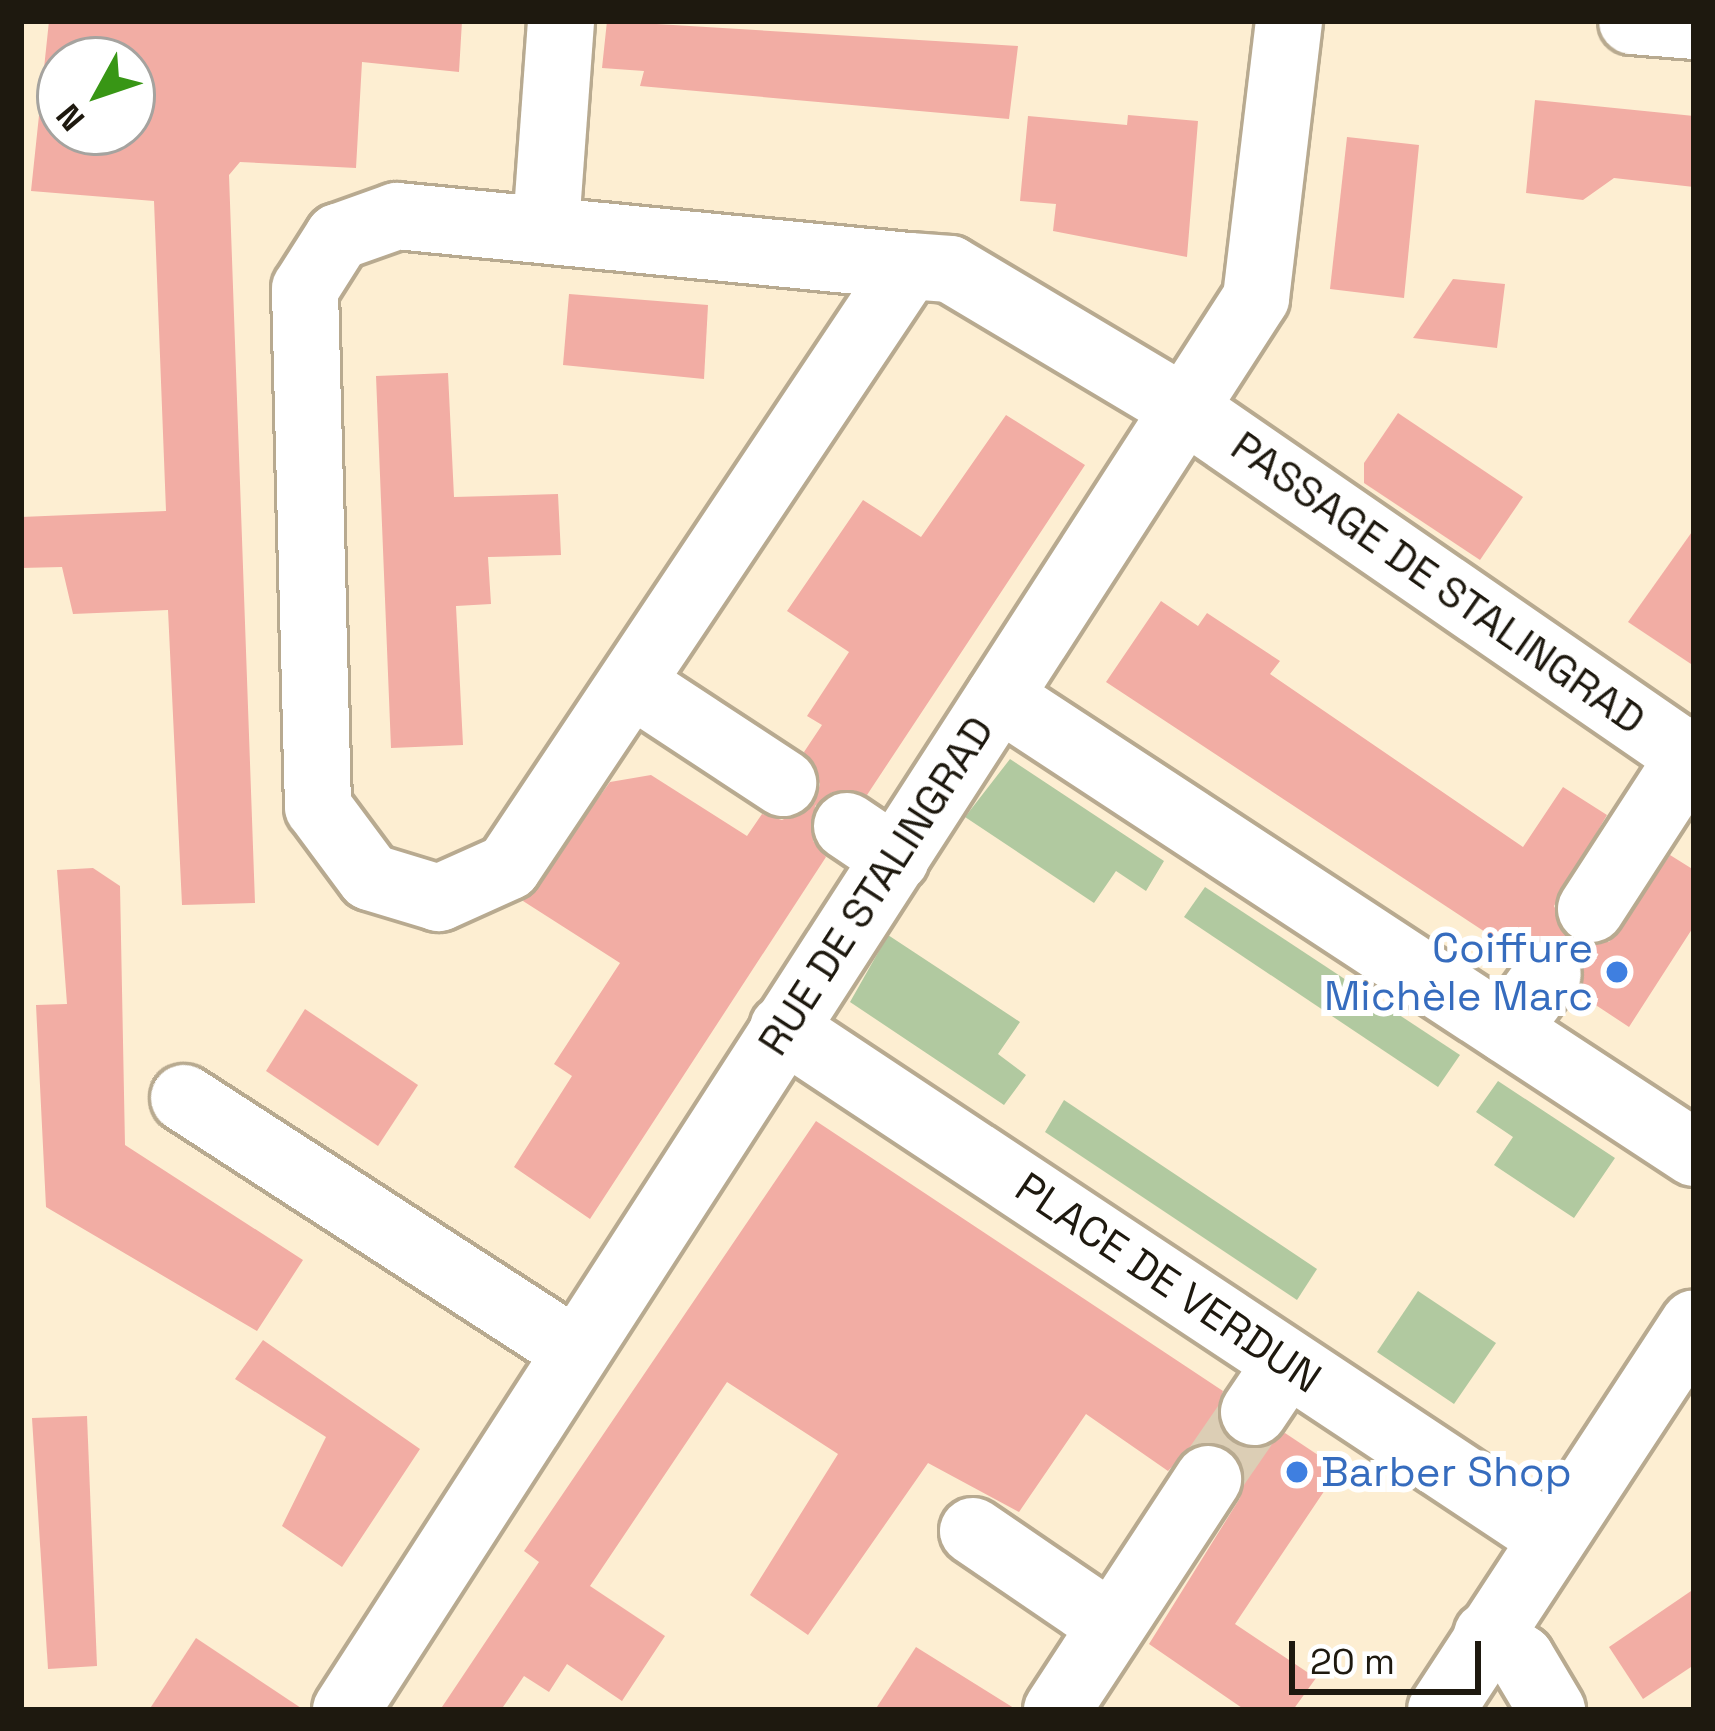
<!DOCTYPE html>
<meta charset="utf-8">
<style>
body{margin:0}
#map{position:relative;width:1715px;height:1731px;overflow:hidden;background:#fdeed2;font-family:"Space Grotesk",sans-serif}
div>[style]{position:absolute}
.green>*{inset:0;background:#b1c9a0}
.building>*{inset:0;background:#f2ada4}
.street-tunnel>*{height:66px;margin-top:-33px;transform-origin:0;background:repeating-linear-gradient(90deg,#dcceb5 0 66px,transparent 0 99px)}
.roads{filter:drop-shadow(3px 0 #b8aa90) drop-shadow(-3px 0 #b8aa90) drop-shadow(0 3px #b8aa90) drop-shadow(0 -3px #b8aa90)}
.street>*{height:66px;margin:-33px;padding:0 33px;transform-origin:33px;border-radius:33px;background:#fff}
.dots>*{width:33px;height:33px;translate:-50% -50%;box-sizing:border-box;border:6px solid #fff;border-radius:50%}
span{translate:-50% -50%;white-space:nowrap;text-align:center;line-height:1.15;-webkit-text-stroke:12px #fff;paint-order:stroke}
.street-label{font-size:42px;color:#1e190f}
.shop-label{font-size:42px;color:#366cbe}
.right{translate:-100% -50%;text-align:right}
.left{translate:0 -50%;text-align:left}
.frame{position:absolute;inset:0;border:24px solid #1e190f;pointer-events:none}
.north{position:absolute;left:36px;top:36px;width:120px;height:120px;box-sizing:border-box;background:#fff;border:3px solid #a5a39f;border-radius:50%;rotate:230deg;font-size:33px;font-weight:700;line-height:48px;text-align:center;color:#1e190f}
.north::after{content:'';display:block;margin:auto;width:42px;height:54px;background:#389615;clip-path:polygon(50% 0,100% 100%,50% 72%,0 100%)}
.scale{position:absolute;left:1289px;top:1641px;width:192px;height:54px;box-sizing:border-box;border:6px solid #1e190f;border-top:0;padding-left:15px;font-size:36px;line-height:42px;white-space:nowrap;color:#1e190f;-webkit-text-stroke:9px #fff;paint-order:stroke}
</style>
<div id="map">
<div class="green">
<div style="clip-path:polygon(1010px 759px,1164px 861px,1146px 891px,1116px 871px,1094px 903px,965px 817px)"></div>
<div style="clip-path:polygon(1205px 887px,1460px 1055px,1438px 1087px,1184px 917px)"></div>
<div style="clip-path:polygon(888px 935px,1020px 1022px,998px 1054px,1026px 1075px,1004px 1105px,850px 1002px)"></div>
<div style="clip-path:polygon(1498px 1081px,1615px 1158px,1574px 1218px,1494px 1165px,1513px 1137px,1476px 1112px)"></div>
<div style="clip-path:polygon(1064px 1100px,1317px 1269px,1297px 1300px,1045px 1132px)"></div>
<div style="clip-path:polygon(1418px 1291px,1496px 1343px,1454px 1404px,1377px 1352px)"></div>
</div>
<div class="building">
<div style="clip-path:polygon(evenodd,49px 21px,462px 21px,459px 72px,362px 62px,356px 168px,240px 162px,229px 175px,255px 903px,182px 905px,168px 610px,73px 614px,62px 567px,21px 568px,21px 517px,166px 511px,154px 201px,31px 191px,49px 21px,60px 60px,132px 60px,132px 132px,60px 132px,60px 60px)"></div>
<div style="clip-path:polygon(607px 21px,1018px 46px,1009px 119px,640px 86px,644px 71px,602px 68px)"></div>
<div style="clip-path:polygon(1535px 100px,1694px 116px,1694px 187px,1614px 178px,1583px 200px,1526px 193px)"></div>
<div style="clip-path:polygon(1128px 115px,1198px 121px,1187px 257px,1053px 231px,1056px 204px,1020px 201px,1028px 116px,1127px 125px)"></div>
<div style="clip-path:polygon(1347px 137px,1419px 145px,1404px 298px,1330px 289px)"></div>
<div style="clip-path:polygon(1453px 279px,1505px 284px,1497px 348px,1413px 338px)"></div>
<div style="clip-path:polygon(569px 294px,708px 305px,704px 379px,563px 365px)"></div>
<div style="clip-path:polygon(448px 373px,454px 497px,558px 494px,561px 555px,488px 557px,491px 604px,456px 606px,463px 745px,391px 748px,376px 376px)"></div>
<div style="clip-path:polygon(1398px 413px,1523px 497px,1480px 560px,1364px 483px,1364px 463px)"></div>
<div style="clip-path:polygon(1006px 415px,1085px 465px,867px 795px,832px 792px,815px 806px,813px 841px,826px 857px,590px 1219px,514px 1167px,572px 1076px,554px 1064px,620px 963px,523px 901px,610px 782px,651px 775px,747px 836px,762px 814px,782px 820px,814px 804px,820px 784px,804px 752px,822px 725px,807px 716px,849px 652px,787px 611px,863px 500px,921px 537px)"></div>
<div style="clip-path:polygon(1694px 529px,1694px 666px,1628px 622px)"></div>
<div style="clip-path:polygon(1161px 601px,1198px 626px,1207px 613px,1280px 661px,1270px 674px,1523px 847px,1563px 787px,1607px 815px,1554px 906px,1572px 941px,1609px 942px,1670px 855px,1694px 870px,1694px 926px,1629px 1027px,1579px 994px,1583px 960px,1569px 943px,1534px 939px,1517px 953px,1106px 682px)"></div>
<div style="clip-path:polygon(93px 868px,120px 886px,125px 1145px,303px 1260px,257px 1331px,46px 1207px,36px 1005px,67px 1004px,57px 870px)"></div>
<div style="clip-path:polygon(305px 1009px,418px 1085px,378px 1146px,266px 1071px)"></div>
<div style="clip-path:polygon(816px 1121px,1223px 1391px,1217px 1411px,1232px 1442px,1253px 1449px,1285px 1433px,1339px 1469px,1235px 1624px,1316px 1678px,1293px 1710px,1245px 1710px,1149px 1644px,1240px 1498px,1242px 1463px,1227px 1447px,1192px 1445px,1168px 1471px,1086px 1414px,1019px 1512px,928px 1463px,808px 1635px,750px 1595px,838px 1454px,727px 1382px,590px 1586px,665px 1636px,622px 1701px,567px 1664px,549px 1692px,524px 1676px,501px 1710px,440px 1710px,539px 1562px,524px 1551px)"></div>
<div style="clip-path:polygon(263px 1340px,420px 1449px,342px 1567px,282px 1526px,326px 1437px,235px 1379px)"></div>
<div style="clip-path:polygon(87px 1416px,97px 1666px,48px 1669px,32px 1418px)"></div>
<div style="clip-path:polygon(1694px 1589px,1694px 1665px,1643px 1699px,1609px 1647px)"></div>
<div style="clip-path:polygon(196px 1638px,304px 1710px,149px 1710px)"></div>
<div style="clip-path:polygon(916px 1647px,1017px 1710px,875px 1710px)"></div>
</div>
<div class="street-tunnel">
<div style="left:1208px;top:1479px;width:81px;rotate:-55.5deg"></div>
</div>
<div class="roads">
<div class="street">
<div style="left:1632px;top:21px;width:62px;rotate:4.6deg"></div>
<div style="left:397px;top:216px;width:514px;rotate:5.58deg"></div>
<div style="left:909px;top:266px;width:722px;rotate:123.71deg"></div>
<div style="left:508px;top:867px;width:76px;rotate:155.8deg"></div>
<div style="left:439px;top:898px;width:72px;rotate:-163.1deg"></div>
<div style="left:370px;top:877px;width:87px;rotate:-126.6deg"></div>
<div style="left:318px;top:807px;width:518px;rotate:-91.44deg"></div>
<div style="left:305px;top:289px;width:62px;rotate:-57.6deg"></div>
<div style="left:338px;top:237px;width:63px;rotate:-19.6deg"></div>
<div style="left:546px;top:226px;width:206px;rotate:-85.8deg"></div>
<div style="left:909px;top:266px;width:41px;rotate:4.2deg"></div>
<div style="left:950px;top:269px;width:274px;rotate:30.8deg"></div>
<div style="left:1185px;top:409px;width:613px;rotate:34.57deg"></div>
<div style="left:637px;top:687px;width:175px;rotate:33.3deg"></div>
<div style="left:999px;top:697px;width:831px;rotate:33.27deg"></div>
<div style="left:847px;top:826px;width:59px;rotate:34deg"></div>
<div style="left:1591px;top:909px;width:189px;rotate:-57.1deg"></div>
<div style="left:783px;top:1028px;width:923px;rotate:33.55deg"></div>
<div style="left:1507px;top:1030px;width:69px;rotate:-53.8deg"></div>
<div style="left:184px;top:1098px;width:464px;rotate:32.9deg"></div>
<div style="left:1254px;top:1412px;width:59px;rotate:-56deg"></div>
<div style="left:973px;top:1531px;width:167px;rotate:34.3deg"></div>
<div style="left:1487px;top:1635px;width:41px;rotate:34.1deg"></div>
<div style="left:1521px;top:1658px;width:61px;rotate:59.2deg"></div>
<div style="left:346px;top:1710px;width:1680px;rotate:-57.2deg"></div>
<div style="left:1256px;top:298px;width:279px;rotate:-83.2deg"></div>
<div style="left:1057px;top:1710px;width:276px;rotate:-56.8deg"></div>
<div style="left:1441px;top:1710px;width:462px;rotate:-56.8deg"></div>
</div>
</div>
<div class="dots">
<div style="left:1617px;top:972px;background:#3f7fe0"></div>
<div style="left:1297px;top:1472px;background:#3f7fe0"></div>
</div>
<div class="street-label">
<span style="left:1438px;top:583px;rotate:35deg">PASSAGE DE STALINGRAD</span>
<span style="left:876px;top:886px;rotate:-57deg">RUE DE STALINGRAD</span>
<span style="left:1168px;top:1283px;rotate:34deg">PLACE DE VERDUN</span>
</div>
<div class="shop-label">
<span class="right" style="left:1593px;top:972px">Coiffure<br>Michèle Marc</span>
<span class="left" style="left:1321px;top:1472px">Barber Shop</span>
</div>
<div class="frame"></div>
<div class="north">N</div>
<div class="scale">20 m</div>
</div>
